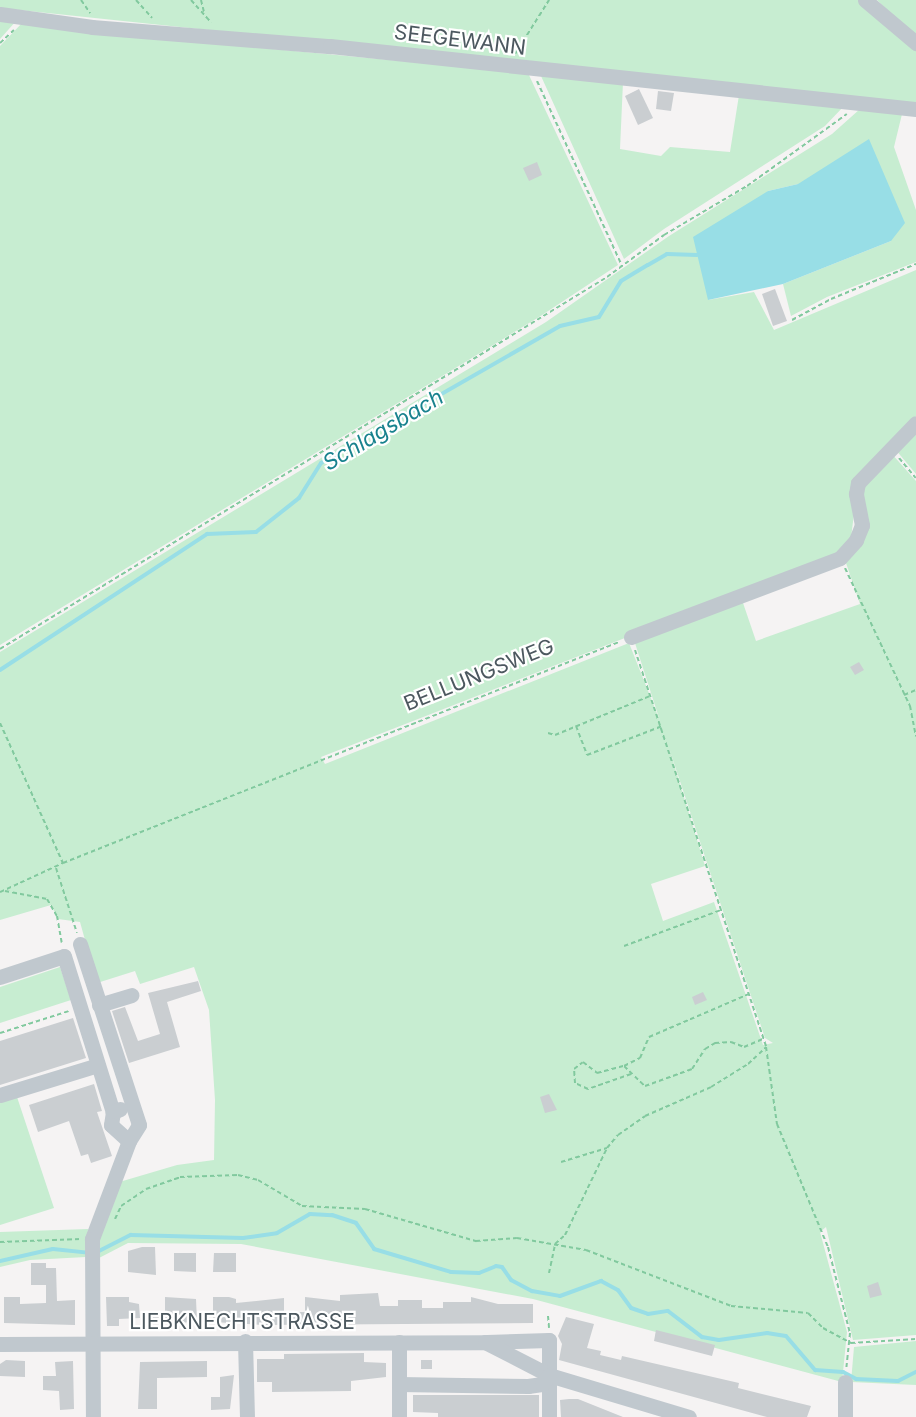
<!DOCTYPE html>
<style>
body{margin:0}
#map{position:relative;width:916px;height:1417px;overflow:hidden;background:#f5f3f3;font-family:Inter,sans-serif}
div>[style]{position:absolute}
.green>*{inset:0;background:#c7edd1}
.water>*{inset:0;background:#98dee6}
.stream>*{height:4px;margin:-2px;padding:0 2px;transform-origin:2px;border-radius:2px;background:#98dee6}
.building>*{inset:0;background:#caced1}
.path>*{height:2px;margin-top:-1px;transform-origin:0;background:repeating-linear-gradient(90deg,#81c99e 0 4.5px,transparent 0 7.5px)}
.minor>*{height:15px;margin:-7.5px;padding:0 7.5px;transform-origin:7.5px;border-radius:7.5px;background:#c0c8ce}
span{translate:-50% -50%;white-space:nowrap;text-align:center;line-height:1.15;-webkit-text-stroke:4.5px #fff;paint-order:stroke}
.street-label{font-size:21px;color:#4c585f}
.water-label{font-size:22px;color:#18828e;font-style:italic}
</style>
<div id="map">
<div class="green">
<div style="clip-path:polygon(0 0,858px 0,916px 48px,916px 105px,0 8px)"></div>
<div style="clip-path:polygon(877px 0,916px 0,916px 39px)"></div>
<div style="clip-path:polygon(0 17px,17px 20px,0 39px)"></div>
<div style="clip-path:polygon(23px 22px,91px 32px,528px 73px,618px 265px,539px 317px,0 645px,0 46px)"></div>
<div style="clip-path:polygon(541px 76px,623px 82px,620px 149px,661px 156px,670px 147px,730px 152px,739px 95px,844px 106px,825px 126px,664px 229px,624px 259px)"></div>
<div style="clip-path:polygon(evenodd,860px 109px,903px 110px,894px 147px,916px 210px,916px 262px,827px 297px,791px 316px,783px 284px,891px 241px,798px 184px,768px 191px,708px 300px,754px 292px,774px 330px,916px 270px,916px 416px,859px 473px,851px 538px,839px 554px,321px 757px,325px 764px,629px 643px,660px 721px,634px 640px,742px 600px,756px 641px,860px 604px,846px 563px,863px 542px,860px 491px,891px 453px,916px 481px,916px 1335px,853px 1340px,826px 1227px,820px 1232px,847px 1332px,842px 1382px,533px 1299px,241px 1244px,128px 1243px,99px 1258px,99px 1237px,116px 1183px,177px 1165px,214px 1160px,215px 1100px,209px 1010px,194px 967px,140px 984px,135px 971px,97px 983px,80px 922px,58px 919px,51px 905px,0 920px,0 652px,546px 322px,669px 236px,832px 134px,860px 109px,669px 748px,765px 1038px,773px 1043px,763px 1045px,714px 902px,663px 921px,651px 884px,705px 866px,669px 748px)"></div>
<div style="clip-path:polygon(916px 427px,916px 474px,895px 449px)"></div>
<div style="clip-path:polygon(60px 967px,71px 1000px,0 1023px,0 987px)"></div>
<div style="clip-path:polygon(17px 1097px,54px 1208px,0 1225px,0 1102px)"></div>
<div style="clip-path:polygon(88px 1229px,86px 1257px,30px 1260px,0 1267px,0 1232px)"></div>
<div style="clip-path:polygon(916px 1341px,916px 1385px,851px 1382px,854px 1347px)"></div>
</div>
<div class="water">
<div style="clip-path:polygon(869px 139px,905px 223px,891px 241px,783px 284px,708px 300px,693px 237px,768px 191px,798px 184px)"></div>
</div>
<div class="stream">
<div style="left:0;top:670px;width:248px;rotate:-33.3deg"></div>
<div style="left:207px;top:534px;width:49px;rotate:-2.3deg"></div>
<div style="left:256px;top:532px;width:55px;rotate:-38.3deg"></div>
<div style="left:299px;top:498px;width:41px;rotate:-57.8deg"></div>
<div style="left:321px;top:463px;width:275px;rotate:-29.8deg"></div>
<div style="left:560px;top:326px;width:40px;rotate:-13deg"></div>
<div style="left:599px;top:317px;width:42px;rotate:-58.6deg"></div>
<div style="left:621px;top:281px;width:31px;rotate:-31deg"></div>
<div style="left:648px;top:265px;width:22px;rotate:-30deg"></div>
<div style="left:667px;top:254px;width:30px;rotate:2deg"></div>
<div style="left:97px;top:1252px;width:38px;rotate:-27deg"></div>
<div style="left:131px;top:1235px;width:112px;rotate:1.5deg"></div>
<div style="left:243px;top:1238px;width:34px;rotate:-8deg"></div>
<div style="left:277px;top:1233px;width:38px;rotate:-30deg"></div>
<div style="left:310px;top:1214px;width:22px;rotate:3deg"></div>
<div style="left:332px;top:1215px;width:25px;rotate:18deg"></div>
<div style="left:356px;top:1223px;width:32px;rotate:55deg"></div>
<div style="left:374px;top:1249px;width:80px;rotate:16.6deg"></div>
<div style="left:451px;top:1272px;width:28px;rotate:2deg"></div>
<div style="left:479px;top:1273px;width:18px;rotate:-22deg"></div>
<div style="left:496px;top:1266px;width:6px;rotate:9deg"></div>
<div style="left:502px;top:1267px;width:16px;rotate:55deg"></div>
<div style="left:511px;top:1280px;width:24px;rotate:28deg"></div>
<div style="left:532px;top:1291px;width:28px;rotate:10deg"></div>
<div style="left:560px;top:1296px;width:44px;rotate:-20.1deg"></div>
<div style="left:601px;top:1281px;width:19px;rotate:28deg"></div>
<div style="left:618px;top:1290px;width:22px;rotate:54deg"></div>
<div style="left:631px;top:1308px;width:18px;rotate:19deg"></div>
<div style="left:648px;top:1314px;width:20px;rotate:-9deg"></div>
<div style="left:668px;top:1311px;width:43px;rotate:37.4deg"></div>
<div style="left:702px;top:1337px;width:17px;rotate:10deg"></div>
<div style="left:719px;top:1340px;width:49px;rotate:-8.3deg"></div>
<div style="left:767px;top:1333px;width:19px;rotate:9deg"></div>
<div style="left:786px;top:1336px;width:45px;rotate:49.5deg"></div>
<div style="left:815px;top:1370px;width:28px;rotate:4deg"></div>
<div style="left:843px;top:1372px;width:15px;rotate:28deg"></div>
<div style="left:856px;top:1379px;width:42px;rotate:2.7deg"></div>
<div style="left:898px;top:1381px;width:20px;rotate:-27deg"></div>
<div style="left:0;top:1261px;width:54px;rotate:-12.8deg"></div>
<div style="left:53px;top:1249px;width:37px;rotate:6deg"></div>
</div>
<div class="building">
<div style="clip-path:polygon(639px 89px,653px 118px,638px 125px,625px 96px)"></div>
<div style="clip-path:polygon(658px 91px,674px 93px,671px 111px,656px 109px)"></div>
<div style="clip-path:polygon(537px 162px,542px 175px,529px 181px,523px 168px)"></div>
<div style="clip-path:polygon(775px 289px,787px 321px,773px 326px,762px 294px)"></div>
<div style="clip-path:polygon(859px 662px,864px 670px,855px 675px,850px 667px)"></div>
<div style="clip-path:polygon(198px 981px,201px 991px,167px 1002px,180px 1047px,129px 1063px,112px 1011px,125px 1007px,138px 1041px,160px 1034px,148px 993px)"></div>
<div style="clip-path:polygon(703px 992px,707px 1000px,695px 1005px,692px 997px)"></div>
<div style="clip-path:polygon(73px 1018px,86px 1058px,0 1085px,0 1041px)"></div>
<div style="clip-path:polygon(94px 1084px,102px 1111px,97px 1112px,112px 1156px,91px 1163px,88px 1154px,81px 1156px,69px 1121px,38px 1132px,29px 1105px)"></div>
<div style="clip-path:polygon(549px 1094px,557px 1110px,545px 1113px,540px 1097px)"></div>
<div style="clip-path:polygon(142px 1247px,155px 1247px,156px 1275px,128px 1272px,128px 1251px)"></div>
<div style="clip-path:polygon(174px 1253px,196px 1253px,196px 1272px,174px 1271px)"></div>
<div style="clip-path:polygon(214px 1253px,236px 1253px,236px 1272px,213px 1272px)"></div>
<div style="clip-path:polygon(31px 1263px,46px 1263px,46px 1268px,56px 1268px,57px 1301px,75px 1300px,75px 1325px,4px 1323px,4px 1297px,20px 1297px,20px 1304px,46px 1303px,46px 1285px,31px 1285px)"></div>
<div style="clip-path:polygon(878px 1282px,882px 1295px,870px 1298px,867px 1286px)"></div>
<div style="clip-path:polygon(378px 1293px,380px 1306px,398px 1306px,398px 1300px,422px 1300px,422px 1308px,443px 1308px,443px 1302px,471px 1302px,471px 1297px,498px 1304px,533px 1304px,533px 1323px,263px 1325px,213px 1322px,213px 1297px,229px 1297px,236px 1299px,236px 1303px,284px 1298px,284px 1312px,305px 1312px,305px 1297px,340px 1301px,340px 1295px)"></div>
<div style="clip-path:polygon(106px 1297px,129px 1297px,129px 1302px,139px 1304px,140px 1318px,119px 1319px,119px 1326px,107px 1326px)"></div>
<div style="clip-path:polygon(165px 1297px,196px 1299px,197px 1322px,148px 1324px,148px 1313px,165px 1313px)"></div>
<div style="clip-path:polygon(566px 1317px,594px 1324px,587px 1348px,601px 1351px,600px 1355px,621px 1360px,622px 1356px,739px 1383px,738px 1388px,811px 1406px,807px 1417px,767px 1417px,559px 1360px,562px 1344px,558px 1336px)"></div>
<div style="clip-path:polygon(656px 1330px,715px 1345px,712px 1356px,654px 1341px)"></div>
<div style="clip-path:polygon(364px 1353px,364px 1362px,386px 1363px,386px 1377px,351px 1381px,351px 1391px,272px 1392px,272px 1382px,257px 1382px,257px 1359px,284px 1359px,284px 1354px)"></div>
<div style="clip-path:polygon(6px 1360px,25px 1361px,25px 1377px,0 1376px,0 1364px)"></div>
<div style="clip-path:polygon(421px 1360px,432px 1360px,432px 1369px,421px 1369px)"></div>
<div style="clip-path:polygon(73px 1361px,74px 1409px,60px 1410px,59px 1391px,43px 1390px,43px 1376px,56px 1376px,55px 1362px)"></div>
<div style="clip-path:polygon(207px 1361px,207px 1377px,157px 1378px,157px 1409px,138px 1409px,140px 1362px)"></div>
<div style="clip-path:polygon(234px 1375px,230px 1409px,211px 1410px,211px 1397px,220px 1397px,220px 1377px)"></div>
<div style="clip-path:polygon(413px 1395px,539px 1395px,539px 1417px,438px 1417px,438px 1413px,413px 1412px)"></div>
<div style="clip-path:polygon(569px 1399px,578px 1399px,623px 1417px,561px 1417px,560px 1400px)"></div>
</div>
<div class="path">
<div style="left:81px;top:0;width:16px;rotate:55deg"></div>
<div style="left:136px;top:0;width:24px;rotate:48deg"></div>
<div style="left:191px;top:0;width:30px;rotate:48deg"></div>
<div style="left:201px;top:0;width:12px;rotate:76deg"></div>
<div style="left:0;top:43px;width:19px;rotate:-43deg"></div>
<div style="left:515px;top:54px;width:64px;rotate:-57.8deg"></div>
<div style="left:537px;top:81px;width:204px;rotate:65.3deg"></div>
<div style="left:792px;top:320px;width:44px;rotate:-28.3deg"></div>
<div style="left:831px;top:299px;width:92px;rotate:-22.4deg"></div>
<div style="left:899px;top:458px;width:26px;rotate:50deg"></div>
<div style="left:845px;top:568px;width:153px;rotate:64.8deg"></div>
<div style="left:910px;top:706px;width:31px;rotate:79deg"></div>
<div style="left:0;top:649px;width:712px;rotate:-31.5deg"></div>
<div style="left:607px;top:277px;width:71px;rotate:-36.4deg"></div>
<div style="left:664px;top:235px;width:96px;rotate:-30.6deg"></div>
<div style="left:747px;top:186px;width:123px;rotate:-35.8deg"></div>
<div style="left:635px;top:650px;width:418px;rotate:71.7deg"></div>
<div style="left:766px;top:1047px;width:78px;rotate:81.9deg"></div>
<div style="left:777px;top:1124px;width:133px;rotate:67.5deg"></div>
<div style="left:828px;top:1247px;width:89px;rotate:75.7deg"></div>
<div style="left:850px;top:1333px;width:37px;rotate:96deg"></div>
<div style="left:904px;top:695px;width:13px;rotate:-23deg"></div>
<div style="left:0;top:723px;width:154px;rotate:65.8deg"></div>
<div style="left:576px;top:726px;width:31px;rotate:69deg"></div>
<div style="left:587px;top:755px;width:80px;rotate:-21.1deg"></div>
<div style="left:548px;top:733px;width:7px;rotate:16deg"></div>
<div style="left:555px;top:735px;width:103px;rotate:-22.3deg"></div>
<div style="left:56px;top:868px;width:68px;rotate:72.1deg"></div>
<div style="left:5px;top:891px;width:43px;rotate:10.8deg"></div>
<div style="left:47px;top:899px;width:20px;rotate:60deg"></div>
<div style="left:57px;top:916px;width:27px;rotate:80deg"></div>
<div style="left:0;top:892px;width:69px;rotate:-24.7deg"></div>
<div style="left:63px;top:863px;width:598px;rotate:-21.68deg"></div>
<div style="left:624px;top:946px;width:103px;rotate:-20.4deg"></div>
<div style="left:0;top:1033px;width:72px;rotate:-17.7deg"></div>
<div style="left:624px;top:1066px;width:18px;rotate:-27deg"></div>
<div style="left:640px;top:1058px;width:23px;rotate:-67deg"></div>
<div style="left:649px;top:1037px;width:109px;rotate:-23.3deg"></div>
<div style="left:631px;top:1074px;width:46px;rotate:160.8deg"></div>
<div style="left:588px;top:1089px;width:14px;rotate:-155deg"></div>
<div style="left:575px;top:1083px;width:14px;rotate:-94deg"></div>
<div style="left:574px;top:1069px;width:11px;rotate:-38deg"></div>
<div style="left:583px;top:1062px;width:18px;rotate:38deg"></div>
<div style="left:597px;top:1073px;width:28px;rotate:-15deg"></div>
<div style="left:624px;top:1066px;width:29px;rotate:44deg"></div>
<div style="left:645px;top:1086px;width:50px;rotate:-19.9deg"></div>
<div style="left:692px;top:1069px;width:24px;rotate:-57deg"></div>
<div style="left:705px;top:1049px;width:12px;rotate:-31deg"></div>
<div style="left:715px;top:1043px;width:16px;rotate:-4deg"></div>
<div style="left:731px;top:1042px;width:14px;rotate:21deg"></div>
<div style="left:744px;top:1047px;width:21px;rotate:-23deg"></div>
<div style="left:561px;top:1162px;width:48px;rotate:-16.9deg"></div>
<div style="left:115px;top:1219px;width:14px;rotate:-65deg"></div>
<div style="left:121px;top:1206px;width:30px;rotate:-34deg"></div>
<div style="left:146px;top:1189px;width:36px;rotate:-19deg"></div>
<div style="left:180px;top:1177px;width:58px;rotate:-2deg"></div>
<div style="left:238px;top:1175px;width:21px;rotate:14deg"></div>
<div style="left:258px;top:1180px;width:51px;rotate:30.6deg"></div>
<div style="left:302px;top:1206px;width:63px;rotate:2.7deg"></div>
<div style="left:365px;top:1209px;width:116px;rotate:16.1deg"></div>
<div style="left:476px;top:1241px;width:41px;rotate:-4.2deg"></div>
<div style="left:517px;top:1238px;width:70px;rotate:9.9deg"></div>
<div style="left:586px;top:1250px;width:155px;rotate:21.1deg"></div>
<div style="left:731px;top:1306px;width:77px;rotate:5.2deg"></div>
<div style="left:808px;top:1313px;width:21px;rotate:45deg"></div>
<div style="left:823px;top:1328px;width:32px;rotate:28deg"></div>
<div style="left:851px;top:1343px;width:65px;rotate:-3.5deg"></div>
<div style="left:0;top:1242px;width:81px;rotate:-2.1deg"></div>
<div style="left:549px;top:1273px;width:30px;rotate:-78deg"></div>
<div style="left:555px;top:1244px;width:13px;rotate:-42deg"></div>
<div style="left:565px;top:1235px;width:97px;rotate:-64.2deg"></div>
<div style="left:607px;top:1148px;width:17px;rotate:-50deg"></div>
<div style="left:618px;top:1135px;width:33px;rotate:-35deg"></div>
<div style="left:645px;top:1116px;width:72px;rotate:-23.7deg"></div>
<div style="left:711px;top:1087px;width:44px;rotate:-31.9deg"></div>
<div style="left:748px;top:1064px;width:25px;rotate:-43deg"></div>
<div style="left:548px;top:1316px;width:12px;rotate:85deg"></div>
</div>
<div class="minor">
<div style="left:865px;top:0;width:67px;rotate:40.1deg"></div>
<div style="left:0;top:14px;width:93px;rotate:8deg"></div>
<div style="left:92px;top:27px;width:239px;rotate:4.6deg"></div>
<div style="left:330px;top:46px;width:589px;rotate:6.14deg"></div>
<div style="left:631px;top:637px;width:223px;rotate:-20.7deg"></div>
<div style="left:840px;top:558px;width:24px;rotate:-48deg"></div>
<div style="left:856px;top:540px;width:16px;rotate:-68deg"></div>
<div style="left:862px;top:525px;width:32px;rotate:-101deg"></div>
<div style="left:856px;top:494px;width:11px;rotate:-80deg"></div>
<div style="left:858px;top:483px;width:83px;rotate:-46deg"></div>
<div style="left:80px;top:944px;width:190px;rotate:71.9deg"></div>
<div style="left:139px;top:1125px;width:19px;rotate:122deg"></div>
<div style="left:129px;top:1141px;width:105px;rotate:110.7deg"></div>
<div style="left:92px;top:1239px;width:178px;rotate:89.7deg"></div>
<div style="left:0;top:977px;width:67px;rotate:-18.2deg"></div>
<div style="left:64px;top:956px;width:164px;rotate:72.6deg"></div>
<div style="left:99px;top:1005px;width:34px;rotate:-17deg"></div>
<div style="left:0;top:1095px;width:102px;rotate:-17deg"></div>
<div style="left:120px;top:1109px;width:8px;rotate:157deg"></div>
<div style="left:113px;top:1112px;width:13px;rotate:99deg"></div>
<div style="left:111px;top:1125px;width:24px;rotate:42deg"></div>
<div style="left:245px;top:1341px;width:76px;rotate:88.5deg"></div>
<div style="left:399px;top:1342px;width:75px;rotate:90deg"></div>
<div style="left:487px;top:1342px;width:62px;rotate:-1.8deg"></div>
<div style="left:549px;top:1340px;width:77px;rotate:90deg"></div>
<div style="left:0;top:1344px;width:485px;rotate:-0.2deg"></div>
<div style="left:485px;top:1342px;width:72px;rotate:27.3deg"></div>
<div style="left:549px;top:1375px;width:146px;rotate:16.7deg"></div>
<div style="left:845px;top:1382px;width:35px;rotate:90deg"></div>
<div style="left:399px;top:1384px;width:129px;rotate:0.9deg"></div>
<div style="left:528px;top:1386px;width:14px;rotate:-8deg"></div>
<div style="left:542px;top:1384px;width:11px;rotate:-52deg"></div>
</div>
<div class="street-label">
<span style="left:460px;top:40px;rotate:7deg">SEEGEWANN</span>
<span style="left:479px;top:675px;rotate:-22deg">BELLUNGSWEG</span>
<span style="left:242px;top:1322px">LIEBKNECHTSTRASSE</span>
</div>
<div class="water-label">
<span style="left:383px;top:430px;rotate:-31deg">Schlagsbach</span>
</div>
</div>
